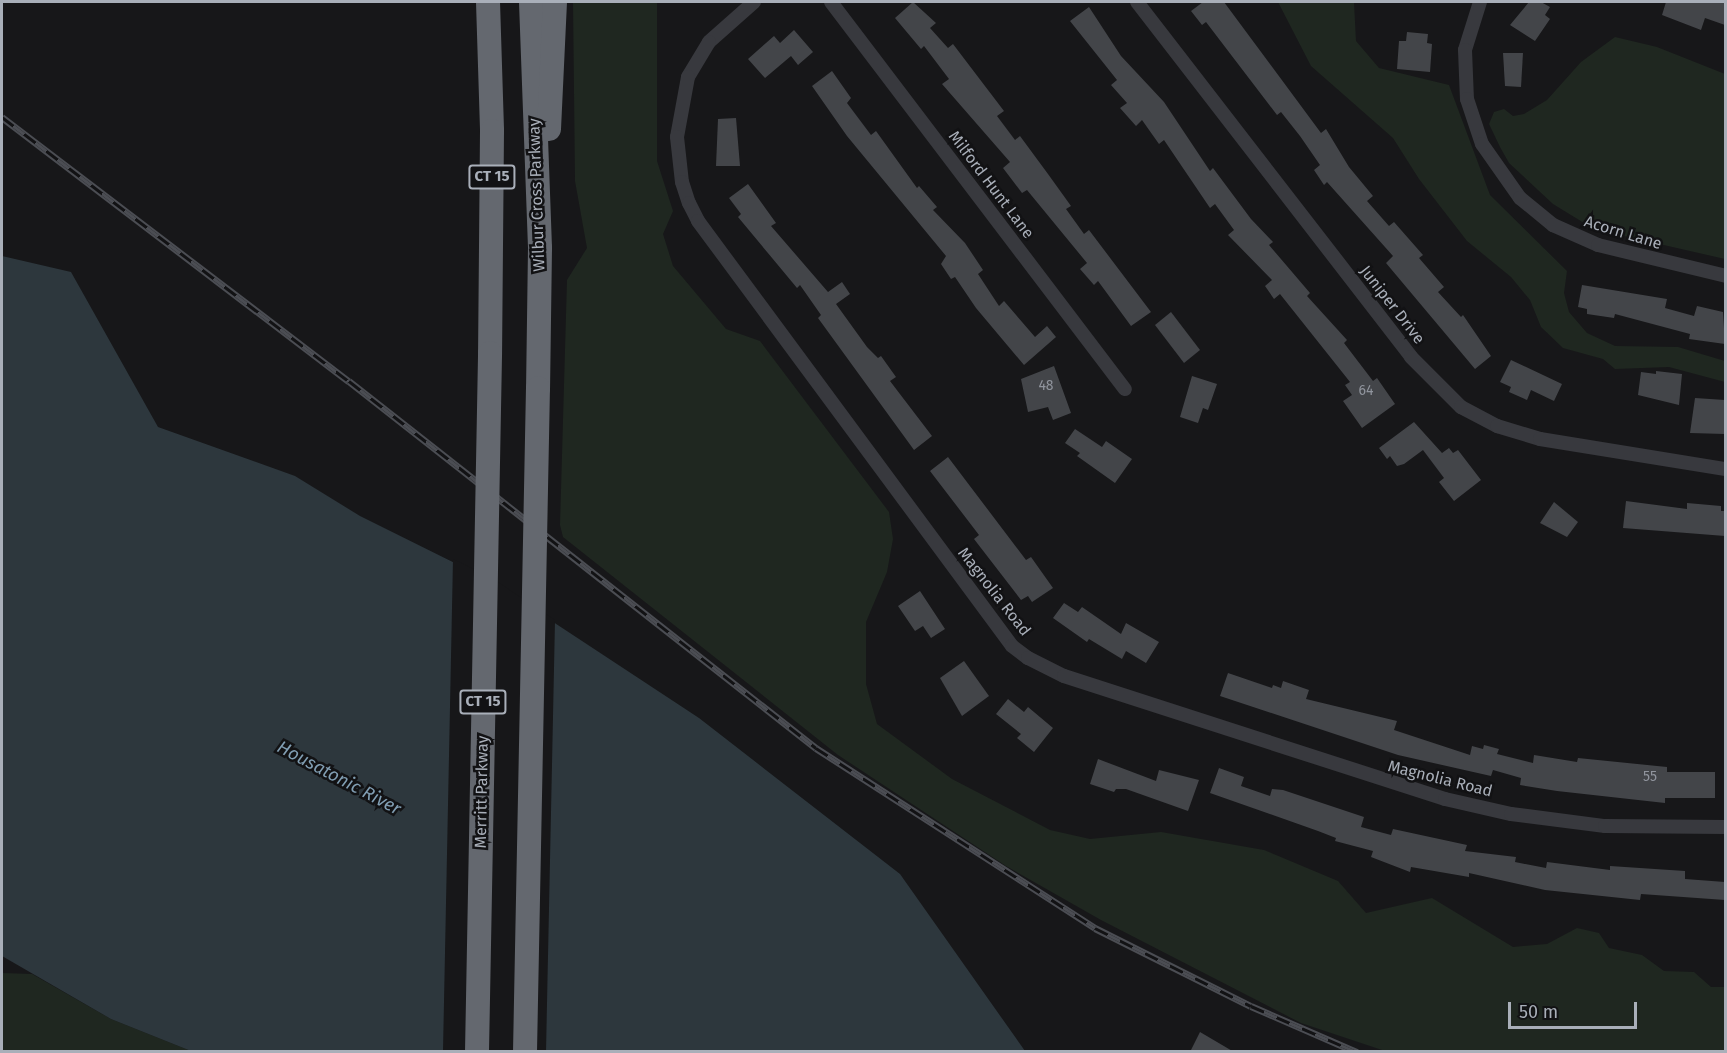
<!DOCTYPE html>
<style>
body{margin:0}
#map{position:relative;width:1727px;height:1053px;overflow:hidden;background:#171719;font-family:"Fira Sans",sans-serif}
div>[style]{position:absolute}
.green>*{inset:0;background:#1f2720}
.water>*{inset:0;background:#2d373d}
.pier>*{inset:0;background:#171719}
.building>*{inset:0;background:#434549}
.street>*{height:14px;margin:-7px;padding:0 7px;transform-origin:7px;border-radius:7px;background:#38393e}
.highway>*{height:24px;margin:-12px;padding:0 12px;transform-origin:12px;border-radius:12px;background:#64686f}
.rail>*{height:7px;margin-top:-3.5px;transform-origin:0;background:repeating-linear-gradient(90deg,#121214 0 14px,#4b4d53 0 28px);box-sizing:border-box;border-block:2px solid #4b4d53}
.highway-bridge>*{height:24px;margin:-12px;padding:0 12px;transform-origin:12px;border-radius:12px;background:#64686f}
span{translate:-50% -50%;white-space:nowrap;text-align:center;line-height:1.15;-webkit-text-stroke:5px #121214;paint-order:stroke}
.number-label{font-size:14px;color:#90949d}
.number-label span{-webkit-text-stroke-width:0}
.shield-label span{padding:2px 4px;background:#121214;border:2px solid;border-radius:4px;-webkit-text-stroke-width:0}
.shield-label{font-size:15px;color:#a9afb9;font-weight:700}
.street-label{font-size:16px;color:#a9afb9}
.water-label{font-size:18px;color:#819eb3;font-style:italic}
.frame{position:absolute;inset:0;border:3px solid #a9afb9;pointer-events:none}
.scale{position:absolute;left:1508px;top:1002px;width:129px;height:27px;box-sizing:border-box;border:3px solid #a9afb9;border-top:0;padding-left:8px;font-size:18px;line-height:21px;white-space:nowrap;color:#a9afb9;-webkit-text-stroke:4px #121214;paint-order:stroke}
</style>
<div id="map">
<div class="green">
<div style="clip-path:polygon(573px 2px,657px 2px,657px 161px,673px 211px,663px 234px,673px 266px,726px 329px,760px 341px,889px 512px,893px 539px,887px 572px,866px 622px,866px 684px,877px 724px,952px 779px,1050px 830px,1090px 839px,1161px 832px,1264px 850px,1338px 881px,1366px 913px,1432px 898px,1513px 947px,1547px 944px,1577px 928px,1599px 933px,1609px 948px,1642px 955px,1664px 971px,1694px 972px,1711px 987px,1725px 987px,1725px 1051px,1385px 1051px,1301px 1023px,1101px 920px,1006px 866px,838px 755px,563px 537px,560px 525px,567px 280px,587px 248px,575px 181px)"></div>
<div style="clip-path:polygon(1278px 2px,1354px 2px,1356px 41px,1379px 68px,1449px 85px,1490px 195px,1567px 271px,1564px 293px,1569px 312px,1587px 333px,1615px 346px,1678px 347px,1725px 361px,1725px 382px,1669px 367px,1615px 369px,1603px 359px,1563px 348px,1541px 327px,1530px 300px,1511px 277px,1467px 241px,1419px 179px,1393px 138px,1311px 66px)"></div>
<div style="clip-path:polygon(1615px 37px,1657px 47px,1725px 74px,1725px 259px,1620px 235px,1584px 223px,1553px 204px,1509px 163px,1500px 147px,1489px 124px,1494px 112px,1504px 109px,1513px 116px,1524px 114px,1547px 100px,1581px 62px)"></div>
<div style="clip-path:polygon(2px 973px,32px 974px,111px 1019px,191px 1051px,2px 1052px)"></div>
</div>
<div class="water">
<div style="clip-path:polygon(2px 256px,71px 272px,158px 427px,295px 476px,360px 516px,491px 581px,699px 718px,900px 874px,1025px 1051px,191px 1051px,111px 1019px,2px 956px)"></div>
</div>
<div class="pier">
<div style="clip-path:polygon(453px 559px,492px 578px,555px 620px,546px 1052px,443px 1051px)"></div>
</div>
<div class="building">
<div style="clip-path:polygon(913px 2px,936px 23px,930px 28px,948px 48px,953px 44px,988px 90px,1004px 111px,997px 116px,1015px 140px,1020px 136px,1048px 174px,1071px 206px,1066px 209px,1084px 234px,1089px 230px,1151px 312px,1131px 326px,1098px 281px,1094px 285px,1080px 269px,1087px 263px,1027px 190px,1022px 193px,1003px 168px,1010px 162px,942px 84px,949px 79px,924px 46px,921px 49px,895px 18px)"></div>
<div style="clip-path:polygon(1203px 2px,1224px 2px,1321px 133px,1326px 129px,1349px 167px,1373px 196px,1367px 201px,1389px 226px,1394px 222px,1423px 255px,1419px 258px,1444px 287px,1438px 292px,1461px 317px,1463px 315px,1491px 356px,1475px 369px,1386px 263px,1393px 256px,1327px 182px,1324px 185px,1314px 170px,1320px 165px,1300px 136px,1281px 112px,1277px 115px,1206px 22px,1202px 25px,1191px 11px)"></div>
<div style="clip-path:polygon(1529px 2px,1541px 2px,1550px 7px,1545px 15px,1550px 19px,1535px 41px,1510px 25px)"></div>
<div style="clip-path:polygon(1666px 2px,1725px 2px,1725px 25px,1705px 18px,1701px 30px,1662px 15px)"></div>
<div style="clip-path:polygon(1089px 7px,1121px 56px,1164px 102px,1210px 171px,1213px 168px,1251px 219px,1273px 242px,1269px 245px,1310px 293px,1307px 296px,1347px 340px,1344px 343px,1373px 381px,1377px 378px,1395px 404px,1362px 428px,1343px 401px,1352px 395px,1345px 385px,1350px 382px,1280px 294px,1274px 299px,1265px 286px,1272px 280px,1228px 235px,1234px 230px,1215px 204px,1210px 208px,1164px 140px,1159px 144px,1142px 120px,1136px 126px,1120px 108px,1127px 103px,1111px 85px,1117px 80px,1070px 21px)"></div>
<div style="clip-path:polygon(794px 30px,813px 52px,798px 65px,791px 56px,765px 78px,748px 59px,774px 36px,780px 43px)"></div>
<div style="clip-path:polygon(1407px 32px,1428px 34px,1427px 43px,1432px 44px,1430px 72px,1397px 69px,1399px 41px,1406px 41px)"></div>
<div style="clip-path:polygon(1503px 53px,1523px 53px,1521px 87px,1505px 86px)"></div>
<div style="clip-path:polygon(832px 71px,851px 98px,847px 103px,871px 135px,876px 131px,917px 188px,919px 186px,937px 207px,933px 210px,965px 243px,983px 270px,978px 274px,999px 306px,1004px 301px,1035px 337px,1047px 326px,1056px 337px,1024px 365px,976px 308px,955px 277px,951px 279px,941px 264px,946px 256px,847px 136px,812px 86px)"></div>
<div style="clip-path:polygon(736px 118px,740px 166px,716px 166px,718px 119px)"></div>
<div style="clip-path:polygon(748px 184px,776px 223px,771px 226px,828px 292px,842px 282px,850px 294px,836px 304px,867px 347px,878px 358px,881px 356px,896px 377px,890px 381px,932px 436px,914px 450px,818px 318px,821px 315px,800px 285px,797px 288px,738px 217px,741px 214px,729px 198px)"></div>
<div style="clip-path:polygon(1582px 285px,1667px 299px,1665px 308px,1694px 316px,1697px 306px,1723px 312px,1725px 344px,1689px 339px,1690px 334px,1615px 314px,1614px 318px,1587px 314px,1587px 309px,1578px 307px)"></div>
<div style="clip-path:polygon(1171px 312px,1200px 350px,1184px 363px,1155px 325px)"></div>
<div style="clip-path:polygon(1511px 360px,1562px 384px,1554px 401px,1531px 390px,1527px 400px,1509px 392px,1511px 387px,1500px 382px)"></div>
<div style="clip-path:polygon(1054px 366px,1071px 413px,1053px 420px,1048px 407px,1028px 412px,1021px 379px)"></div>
<div style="clip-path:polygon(1656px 371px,1682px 374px,1679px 405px,1638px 395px,1641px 372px,1656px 374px)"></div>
<div style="clip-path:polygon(1192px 376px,1217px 384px,1208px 410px,1203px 408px,1198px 423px,1180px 417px)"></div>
<div style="clip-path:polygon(1695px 398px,1725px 400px,1725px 434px,1690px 433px)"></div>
<div style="clip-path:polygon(1414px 422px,1442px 453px,1449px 448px,1453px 453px,1458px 450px,1481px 480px,1454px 501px,1439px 482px,1444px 478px,1423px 450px,1404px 464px,1397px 466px,1390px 456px,1387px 459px,1379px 448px)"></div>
<div style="clip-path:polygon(1075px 429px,1102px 447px,1106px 441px,1132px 459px,1115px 483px,1077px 456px,1080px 453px,1065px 443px)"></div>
<div style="clip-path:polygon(948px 457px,1026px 560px,1031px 557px,1053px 588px,1032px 602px,1028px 596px,1021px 600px,974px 539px,979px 535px,930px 471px)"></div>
<div style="clip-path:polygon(1626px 501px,1687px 509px,1687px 503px,1721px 506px,1721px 511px,1725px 511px,1725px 536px,1623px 528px)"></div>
<div style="clip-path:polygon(1554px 502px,1578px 522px,1567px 537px,1540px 523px)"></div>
<div style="clip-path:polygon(920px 591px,945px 629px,931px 638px,923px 626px,915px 631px,898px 606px)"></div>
<div style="clip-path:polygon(1064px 603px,1078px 612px,1082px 607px,1121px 634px,1126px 623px,1159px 642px,1146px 663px,1126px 651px,1122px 659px,1089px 639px,1087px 642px,1053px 618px)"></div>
<div style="clip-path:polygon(964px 661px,989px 696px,962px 716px,940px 678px)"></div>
<div style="clip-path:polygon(1228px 673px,1272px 688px,1273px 685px,1281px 688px,1283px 681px,1309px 690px,1306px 699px,1397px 721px,1394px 730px,1470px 755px,1472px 746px,1483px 749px,1484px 745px,1499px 749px,1497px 754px,1533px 763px,1534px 755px,1577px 762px,1578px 758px,1667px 767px,1667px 772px,1715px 772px,1715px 798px,1665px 798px,1665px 803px,1557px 791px,1520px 785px,1521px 778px,1493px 770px,1491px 776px,1398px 755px,1220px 696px)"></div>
<div style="clip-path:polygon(1008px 699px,1024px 712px,1028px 707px,1053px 728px,1034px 752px,1017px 738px,1021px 734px,996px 714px)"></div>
<div style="clip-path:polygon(1098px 759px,1156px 781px,1159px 770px,1199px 780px,1188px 811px,1126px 789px,1116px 789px,1114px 792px,1090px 784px)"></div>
<div style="clip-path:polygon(1219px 768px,1244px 777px,1241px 786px,1270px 796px,1272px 789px,1283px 790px,1364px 817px,1361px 827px,1391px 835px,1393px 829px,1467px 845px,1465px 851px,1516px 857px,1515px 862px,1546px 868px,1547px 862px,1610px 870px,1610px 866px,1685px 871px,1685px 879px,1725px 882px,1725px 900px,1641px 894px,1640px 900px,1545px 890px,1469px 873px,1469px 877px,1411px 867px,1410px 872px,1371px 857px,1373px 851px,1335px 841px,1336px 838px,1318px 831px,1210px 793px)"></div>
<div style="clip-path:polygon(1200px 1032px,1234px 1052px,1190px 1052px)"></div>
</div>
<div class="street">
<div style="left:754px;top:2px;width:60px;rotate:138.4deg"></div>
<div style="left:709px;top:42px;width:41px;rotate:121deg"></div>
<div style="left:688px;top:77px;width:61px;rotate:100.4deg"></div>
<div style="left:677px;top:137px;width:45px;rotate:83.7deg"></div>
<div style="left:682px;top:182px;width:22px;rotate:72deg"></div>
<div style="left:689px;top:203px;width:20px;rotate:63deg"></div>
<div style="left:698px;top:221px;width:528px;rotate:53.54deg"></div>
<div style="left:1012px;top:646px;width:20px;rotate:37deg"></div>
<div style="left:1028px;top:658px;width:40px;rotate:26.6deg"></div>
<div style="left:1064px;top:676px;width:400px;rotate:17.9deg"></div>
<div style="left:1445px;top:799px;width:68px;rotate:12.8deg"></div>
<div style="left:1511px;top:814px;width:95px;rotate:7.3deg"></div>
<div style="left:1605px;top:826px;width:121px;rotate:0.5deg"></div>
<div style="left:831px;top:2px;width:486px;rotate:52.8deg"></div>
<div style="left:1137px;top:2px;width:448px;rotate:52.3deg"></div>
<div style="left:1411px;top:357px;width:71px;rotate:45deg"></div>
<div style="left:1461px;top:407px;width:41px;rotate:27.8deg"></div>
<div style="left:1497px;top:426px;width:45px;rotate:16.8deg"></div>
<div style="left:1540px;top:439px;width:188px;rotate:9.2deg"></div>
<div style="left:1480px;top:2px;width:50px;rotate:107.4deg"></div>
<div style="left:1465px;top:50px;width:49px;rotate:87.7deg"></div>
<div style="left:1467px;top:99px;width:47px;rotate:71.6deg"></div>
<div style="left:1482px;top:144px;width:66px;rotate:54.9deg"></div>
<div style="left:1520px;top:198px;width:43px;rotate:39.3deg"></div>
<div style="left:1553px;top:225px;width:49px;rotate:24deg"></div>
<div style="left:1598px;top:245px;width:132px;rotate:13.6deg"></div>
</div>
<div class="highway">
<div style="left:488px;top:2px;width:129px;rotate:88.2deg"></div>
<div style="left:492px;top:131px;width:222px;rotate:90.5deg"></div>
<div style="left:531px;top:2px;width:246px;rotate:87.9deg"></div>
<div style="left:540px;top:248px;width:140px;rotate:90.8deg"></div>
<div style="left:549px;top:129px;width:127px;rotate:-87.3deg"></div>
</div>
<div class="rail">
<div style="left:2px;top:117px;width:436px;rotate:37.3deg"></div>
<div style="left:349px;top:381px;width:594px;rotate:38.16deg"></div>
<div style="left:816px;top:748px;width:332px;rotate:32.8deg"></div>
<div style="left:1095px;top:928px;width:174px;rotate:26.6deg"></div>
<div style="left:1251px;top:1006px;width:116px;rotate:23.5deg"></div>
</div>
<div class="highway-bridge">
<div style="left:477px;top:1052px;width:699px;rotate:-88.93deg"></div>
<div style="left:525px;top:1052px;width:664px;rotate:-88.88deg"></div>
</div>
<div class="number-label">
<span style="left:1046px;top:386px">48</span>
<span style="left:1366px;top:391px">64</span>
<span style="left:1650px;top:777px">55</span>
</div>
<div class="shield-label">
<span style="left:492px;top:177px">CT 15</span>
<span style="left:483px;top:702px">CT 15</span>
</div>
<div class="street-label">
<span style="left:991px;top:185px;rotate:53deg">Milford Hunt Lane</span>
<span style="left:537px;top:195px;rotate:-92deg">Wilbur Cross Parkway</span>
<span style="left:1623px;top:233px;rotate:17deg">Acorn Lane</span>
<span style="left:1392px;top:305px;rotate:52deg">Juniper Drive</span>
<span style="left:994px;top:592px;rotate:52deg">Magnolia Road</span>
<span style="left:1440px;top:779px;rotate:14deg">Magnolia Road</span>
<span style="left:482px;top:792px;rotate:-89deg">Merritt Parkway</span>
</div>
<div class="water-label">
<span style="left:339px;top:778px;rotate:28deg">Housatonic River</span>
</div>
<div class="frame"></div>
<div class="scale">50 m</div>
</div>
